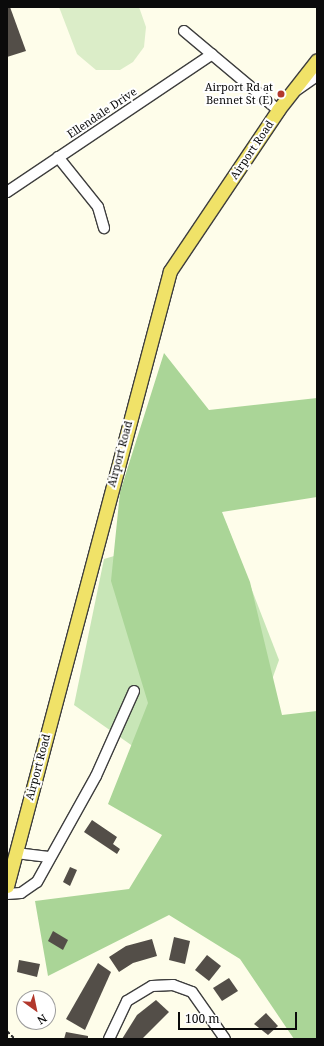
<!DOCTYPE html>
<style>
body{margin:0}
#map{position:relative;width:324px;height:1046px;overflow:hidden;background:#fefdea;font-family:"Noto Serif",serif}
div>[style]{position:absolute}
.green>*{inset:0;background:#c8e6b7}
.forest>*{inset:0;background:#aad597}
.pitch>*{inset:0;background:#dbedc8}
.building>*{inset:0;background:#534e48}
.path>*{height:1.5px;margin-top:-0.75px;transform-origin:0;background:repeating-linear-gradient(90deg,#2d2d2d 0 4px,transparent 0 6px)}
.roads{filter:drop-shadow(1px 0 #3e3e3e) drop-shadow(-1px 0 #3e3e3e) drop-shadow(0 1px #3e3e3e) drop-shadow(0 -1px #3e3e3e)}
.minor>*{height:10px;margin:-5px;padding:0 5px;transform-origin:5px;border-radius:5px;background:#fff}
.major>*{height:13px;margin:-6.5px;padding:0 6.5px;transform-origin:6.5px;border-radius:6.5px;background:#f0e268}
.dots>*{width:11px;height:11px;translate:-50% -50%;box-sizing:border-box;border:2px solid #fff;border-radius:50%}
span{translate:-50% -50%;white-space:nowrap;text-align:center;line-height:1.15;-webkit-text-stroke:4px #fff;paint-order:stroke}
.poi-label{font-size:11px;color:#0b0b0b}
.right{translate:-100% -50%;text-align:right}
.street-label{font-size:11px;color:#0b0b0b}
.frame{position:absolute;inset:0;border:8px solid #0b0b0b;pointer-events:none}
.north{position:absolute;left:16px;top:990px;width:40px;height:40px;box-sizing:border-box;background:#fff;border:1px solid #9d9d9d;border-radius:50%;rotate:147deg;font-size:11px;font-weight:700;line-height:16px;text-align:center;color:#0b0b0b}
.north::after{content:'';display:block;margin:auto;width:14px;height:18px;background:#b2382c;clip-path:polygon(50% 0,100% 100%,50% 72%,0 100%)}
.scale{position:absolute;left:178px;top:1012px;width:119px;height:18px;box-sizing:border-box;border:2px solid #0b0b0b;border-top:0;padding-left:5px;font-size:12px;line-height:14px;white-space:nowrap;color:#0b0b0b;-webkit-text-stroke:3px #fff;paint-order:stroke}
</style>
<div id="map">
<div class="green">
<div style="clip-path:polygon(226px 523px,279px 660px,254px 730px,144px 754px,74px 705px,104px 559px)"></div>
</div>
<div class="forest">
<div style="clip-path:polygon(164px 353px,209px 410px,317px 398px,317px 497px,222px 512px,250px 582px,282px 715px,317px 711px,317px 1039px,294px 1039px,240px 959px,169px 915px,48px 976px,35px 901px,129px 889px,162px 835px,108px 804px,148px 703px,111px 581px,120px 492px)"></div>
</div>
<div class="pitch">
<div style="clip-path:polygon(59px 7px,139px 7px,146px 27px,144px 47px,133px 62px,120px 70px,96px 70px,77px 54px)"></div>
</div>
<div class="building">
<div style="clip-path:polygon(7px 7px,10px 7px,26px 51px,7px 57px)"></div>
<div style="clip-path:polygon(92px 820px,117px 837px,113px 844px,120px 849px,117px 854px,84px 832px)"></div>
<div style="clip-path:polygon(70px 867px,77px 870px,70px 886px,63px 882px)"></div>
<div style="clip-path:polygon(53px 931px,68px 940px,63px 950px,48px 941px)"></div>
<div style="clip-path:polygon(174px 937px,190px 941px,185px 964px,169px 960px)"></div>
<div style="clip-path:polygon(152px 939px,157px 956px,133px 963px,119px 972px,109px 957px,126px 946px)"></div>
<div style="clip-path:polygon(207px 955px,221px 966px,209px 981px,195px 970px)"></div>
<div style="clip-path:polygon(19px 960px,40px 964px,37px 977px,17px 972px)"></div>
<div style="clip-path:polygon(98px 963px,111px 972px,85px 1030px,66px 1019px)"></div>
<div style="clip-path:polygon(229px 978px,238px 991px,222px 1001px,213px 988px)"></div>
<div style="clip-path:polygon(156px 1000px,169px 1012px,142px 1039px,122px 1039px,137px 1015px)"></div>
<div style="clip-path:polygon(266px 1013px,278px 1026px,268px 1035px,254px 1024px)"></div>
<div style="clip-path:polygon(66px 1032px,88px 1036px,88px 1039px,64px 1039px)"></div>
</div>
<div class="path">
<div style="left:7px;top:1031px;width:11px;rotate:45deg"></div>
</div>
<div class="roads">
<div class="minor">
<div style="left:184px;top:31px;width:123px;rotate:40deg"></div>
<div style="left:297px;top:90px;width:24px;rotate:-35deg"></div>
<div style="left:58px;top:157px;width:64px;rotate:51.3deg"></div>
<div style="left:98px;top:207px;width:22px;rotate:74deg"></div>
<div style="left:7px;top:192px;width:247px;rotate:-33.9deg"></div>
<div style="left:16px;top:853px;width:33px;rotate:7deg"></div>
<div style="left:7px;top:894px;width:14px;rotate:-4deg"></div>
<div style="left:21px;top:893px;width:19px;rotate:-35deg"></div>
<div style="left:37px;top:882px;width:121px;rotate:-60.9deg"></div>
<div style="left:96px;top:776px;width:93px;rotate:-65.9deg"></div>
<div style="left:109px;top:1039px;width:42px;rotate:-64.7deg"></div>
<div style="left:127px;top:1001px;width:29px;rotate:-31deg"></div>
<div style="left:152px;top:986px;width:21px;rotate:-3deg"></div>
<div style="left:173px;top:985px;width:20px;rotate:20deg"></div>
<div style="left:192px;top:992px;width:57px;rotate:54.9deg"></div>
</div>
<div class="major">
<div style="left:7px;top:886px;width:636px;rotate:-75.16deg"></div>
<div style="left:170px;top:271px;width:194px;rotate:-56.1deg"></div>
<div style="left:278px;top:110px;width:63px;rotate:-52deg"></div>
</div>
</div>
<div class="dots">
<div style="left:281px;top:94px;background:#b2382c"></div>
</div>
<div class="poi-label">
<span class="right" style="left:273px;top:94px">Airport Rd at<br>Bennet St (E)</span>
</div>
<div class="street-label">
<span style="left:102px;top:113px;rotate:-34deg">Ellendale Drive</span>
<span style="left:252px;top:150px;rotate:-56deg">Airport Road</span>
<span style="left:120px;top:454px;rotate:-75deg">Airport Road</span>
<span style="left:38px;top:767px;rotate:-75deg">Airport Road</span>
</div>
<div class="frame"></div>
<div class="north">N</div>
<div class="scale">100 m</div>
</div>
